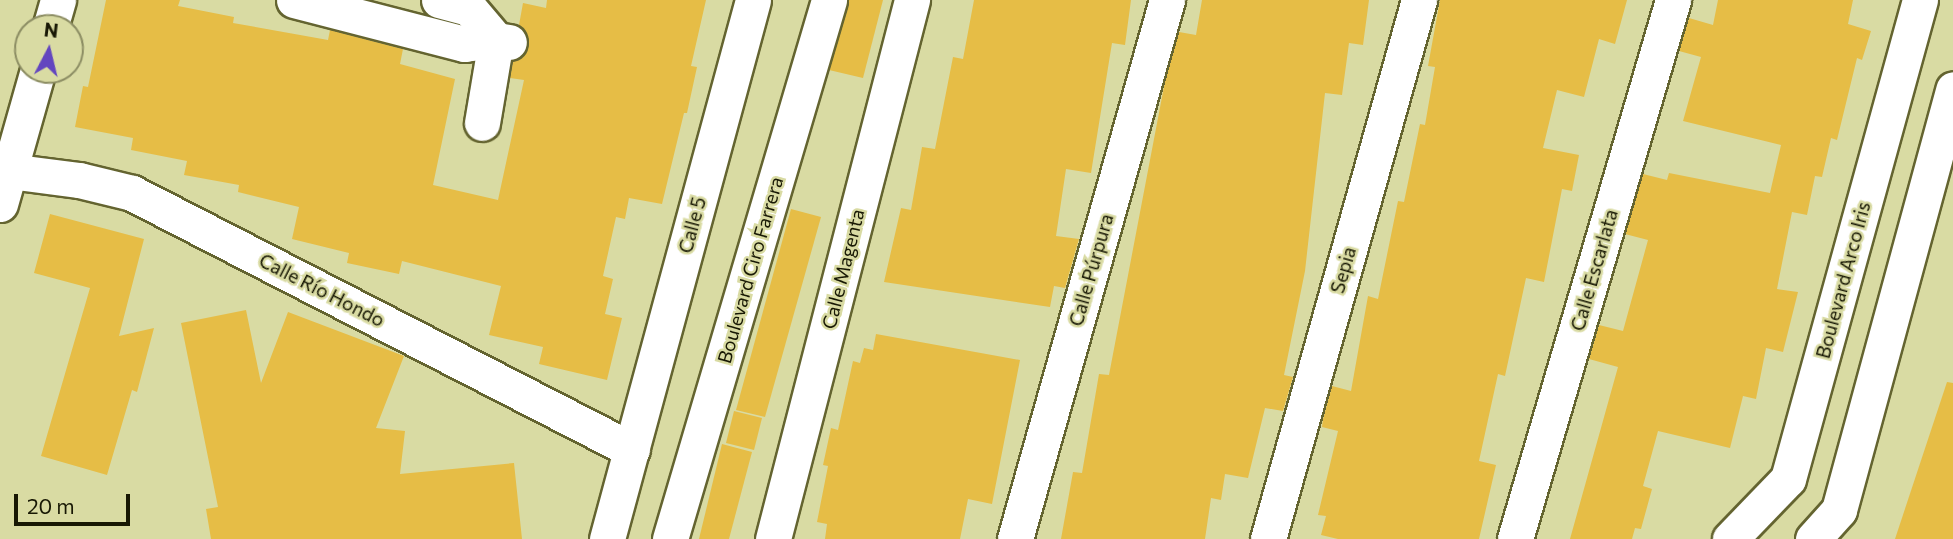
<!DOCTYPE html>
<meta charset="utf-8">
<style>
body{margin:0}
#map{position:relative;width:1953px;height:539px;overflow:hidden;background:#d9dba3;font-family:Commissioner,sans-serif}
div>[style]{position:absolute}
.building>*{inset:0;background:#e6bd46}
.roads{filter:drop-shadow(2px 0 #646430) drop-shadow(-2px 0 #646430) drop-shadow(0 2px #646430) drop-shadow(0 -2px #646430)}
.street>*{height:35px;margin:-17.5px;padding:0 17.5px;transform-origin:17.5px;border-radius:17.5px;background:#fff}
span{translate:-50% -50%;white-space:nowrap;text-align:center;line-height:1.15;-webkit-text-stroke:5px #d9dba3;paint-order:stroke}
.street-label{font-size:19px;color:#181804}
.north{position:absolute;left:14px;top:14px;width:70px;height:70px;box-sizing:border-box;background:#d9dba3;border:2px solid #8c8d63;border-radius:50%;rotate:7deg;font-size:19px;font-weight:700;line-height:28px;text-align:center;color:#181804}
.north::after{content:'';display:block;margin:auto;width:24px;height:32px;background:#6346bf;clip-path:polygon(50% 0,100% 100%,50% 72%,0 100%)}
.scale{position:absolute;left:14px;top:494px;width:116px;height:32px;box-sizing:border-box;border:4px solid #181804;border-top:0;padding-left:9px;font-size:21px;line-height:24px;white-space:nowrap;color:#181804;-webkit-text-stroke:5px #d9dba3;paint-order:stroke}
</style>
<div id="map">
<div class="building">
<div style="clip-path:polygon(106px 0,180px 0,178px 6px,234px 17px,233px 23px,328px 40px,330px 30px,403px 49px,400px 64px,455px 79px,433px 185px,498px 200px,524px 80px,510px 78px,513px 61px,524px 55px,529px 44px,527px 34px,519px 25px,523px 3px,546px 8px,547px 0,706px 0,691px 66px,697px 67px,687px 113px,684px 113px,662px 204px,629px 198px,625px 219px,616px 217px,603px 276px,613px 279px,605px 314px,622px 318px,607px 380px,539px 364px,543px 347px,489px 335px,501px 286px,402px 261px,399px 274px,347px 263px,349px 253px,292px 239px,299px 207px,238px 192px,239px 185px,184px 175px,187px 161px,131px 150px,133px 138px,75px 127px,83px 86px,88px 87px)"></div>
<div style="clip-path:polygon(849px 0,883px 0,863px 78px,829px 70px)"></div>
<div style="clip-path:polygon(974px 0,1131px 0,1125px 45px,1112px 43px,1091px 173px,1066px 169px,1056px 236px,1079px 239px,1065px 288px,1054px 286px,1050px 307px,884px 282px,901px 208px,911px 210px,922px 147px,935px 149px,953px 57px,963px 59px)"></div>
<div style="clip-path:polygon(1202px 0,1369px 0,1363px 45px,1349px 43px,1342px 95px,1325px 93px,1305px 271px,1284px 375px,1293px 377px,1283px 411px,1265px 408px,1248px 478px,1225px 474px,1221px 500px,1211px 498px,1205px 539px,1061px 539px,1073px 472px,1082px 473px,1099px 374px,1109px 375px,1166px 76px,1179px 32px,1196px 35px)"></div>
<div style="clip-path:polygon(1440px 0,1627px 0,1615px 44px,1599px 39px,1584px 97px,1557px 90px,1543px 148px,1579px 155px,1572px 191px,1562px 189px,1544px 282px,1526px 278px,1505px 376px,1498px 374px,1479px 461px,1496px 465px,1479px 539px,1338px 539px,1321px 535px,1326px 516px,1318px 515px,1338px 431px,1322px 427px,1323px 419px,1332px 386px,1351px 391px,1368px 296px,1378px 299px,1398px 201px,1404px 202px,1420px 124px,1425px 125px,1435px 67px,1428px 66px)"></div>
<div style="clip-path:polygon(1718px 0,1853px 0,1848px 24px,1871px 31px,1862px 60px,1857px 58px,1837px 140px,1831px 138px,1822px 177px,1815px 176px,1807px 215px,1792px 212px,1777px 289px,1798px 292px,1783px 352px,1766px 348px,1756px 399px,1743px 396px,1730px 448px,1658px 431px,1643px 486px,1652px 489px,1641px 529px,1635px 528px,1632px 539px,1570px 539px,1618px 367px,1589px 359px,1599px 325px,1623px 331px,1648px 240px,1625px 234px,1643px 174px,1667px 180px,1669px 173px,1770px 193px,1781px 145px,1683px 121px,1701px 57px,1679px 51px,1689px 18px,1713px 25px)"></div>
<div style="clip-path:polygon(791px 209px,821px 217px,765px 417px,736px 410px)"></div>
<div style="clip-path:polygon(50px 214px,144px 239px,119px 336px,154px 328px,137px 392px,132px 390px,107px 475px,41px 456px,90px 288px,34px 273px)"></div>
<div style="clip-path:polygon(246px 310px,261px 383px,288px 312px,404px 356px,376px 428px,405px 431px,400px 474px,514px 463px,522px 539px,211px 539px,206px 509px,218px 507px,181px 323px)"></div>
<div style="clip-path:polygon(876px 334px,1020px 360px,992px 504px,968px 499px,960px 539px,825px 539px,827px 524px,817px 522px,828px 466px,823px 465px,831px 428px,838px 430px,853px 361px,860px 363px,864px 348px,873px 350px)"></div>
<div style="clip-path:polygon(1947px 382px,1953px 383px,1953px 539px,1895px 539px)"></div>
<div style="clip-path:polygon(734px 411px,762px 418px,754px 450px,726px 443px)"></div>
<div style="clip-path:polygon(722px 444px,752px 452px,729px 539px,699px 539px)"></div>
</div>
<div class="roads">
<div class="street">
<div style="left:294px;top:0;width:176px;rotate:14.5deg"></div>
<div style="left:464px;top:44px;width:32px;rotate:-7deg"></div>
<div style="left:496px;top:40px;width:13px;rotate:9deg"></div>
<div style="left:439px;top:0;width:31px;rotate:15deg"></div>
<div style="left:469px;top:8px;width:42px;rotate:49.8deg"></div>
<div style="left:496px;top:40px;width:84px;rotate:99.6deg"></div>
<div style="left:50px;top:28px;width:29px;rotate:-74deg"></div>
<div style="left:0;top:166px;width:10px;rotate:29deg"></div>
<div style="left:9px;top:171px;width:71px;rotate:7.3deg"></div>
<div style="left:79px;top:180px;width:55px;rotate:13.8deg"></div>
<div style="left:132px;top:193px;width:562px;rotate:27.2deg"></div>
<div style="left:0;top:204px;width:139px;rotate:-74.2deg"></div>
<div style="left:607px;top:539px;width:558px;rotate:-74.84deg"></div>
<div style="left:670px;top:539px;width:562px;rotate:-73.56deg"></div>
<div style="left:773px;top:539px;width:557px;rotate:-75.54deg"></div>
<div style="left:1015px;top:539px;width:560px;rotate:-74.25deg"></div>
<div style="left:1268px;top:539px;width:560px;rotate:-74.35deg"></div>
<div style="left:1515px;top:539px;width:562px;rotate:-73.66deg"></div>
<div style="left:1730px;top:539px;width:83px;rotate:-46deg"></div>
<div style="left:1788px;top:479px;width:497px;rotate:-74.6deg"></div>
<div style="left:1813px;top:539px;width:39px;rotate:-48deg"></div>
<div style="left:1839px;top:510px;width:436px;rotate:-74.8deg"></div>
</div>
</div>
<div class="street-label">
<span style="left:692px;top:225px;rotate:-75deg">Calle 5</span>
<span style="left:843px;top:269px;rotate:-76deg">Calle Magenta</span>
<span style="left:750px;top:270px;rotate:-74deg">Boulevard Ciro Farrera</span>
<span style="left:1091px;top:270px;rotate:-74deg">Calle Púrpura</span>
<span style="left:1343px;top:270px;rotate:-74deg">Sepia</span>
<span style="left:1594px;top:270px;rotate:-74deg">Calle Escarlata</span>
<span style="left:1843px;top:280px;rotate:-75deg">Boulevard Arco Iris</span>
<span style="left:322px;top:290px;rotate:27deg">Calle Río Hondo</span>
</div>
<div class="north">N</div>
<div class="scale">20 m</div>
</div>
